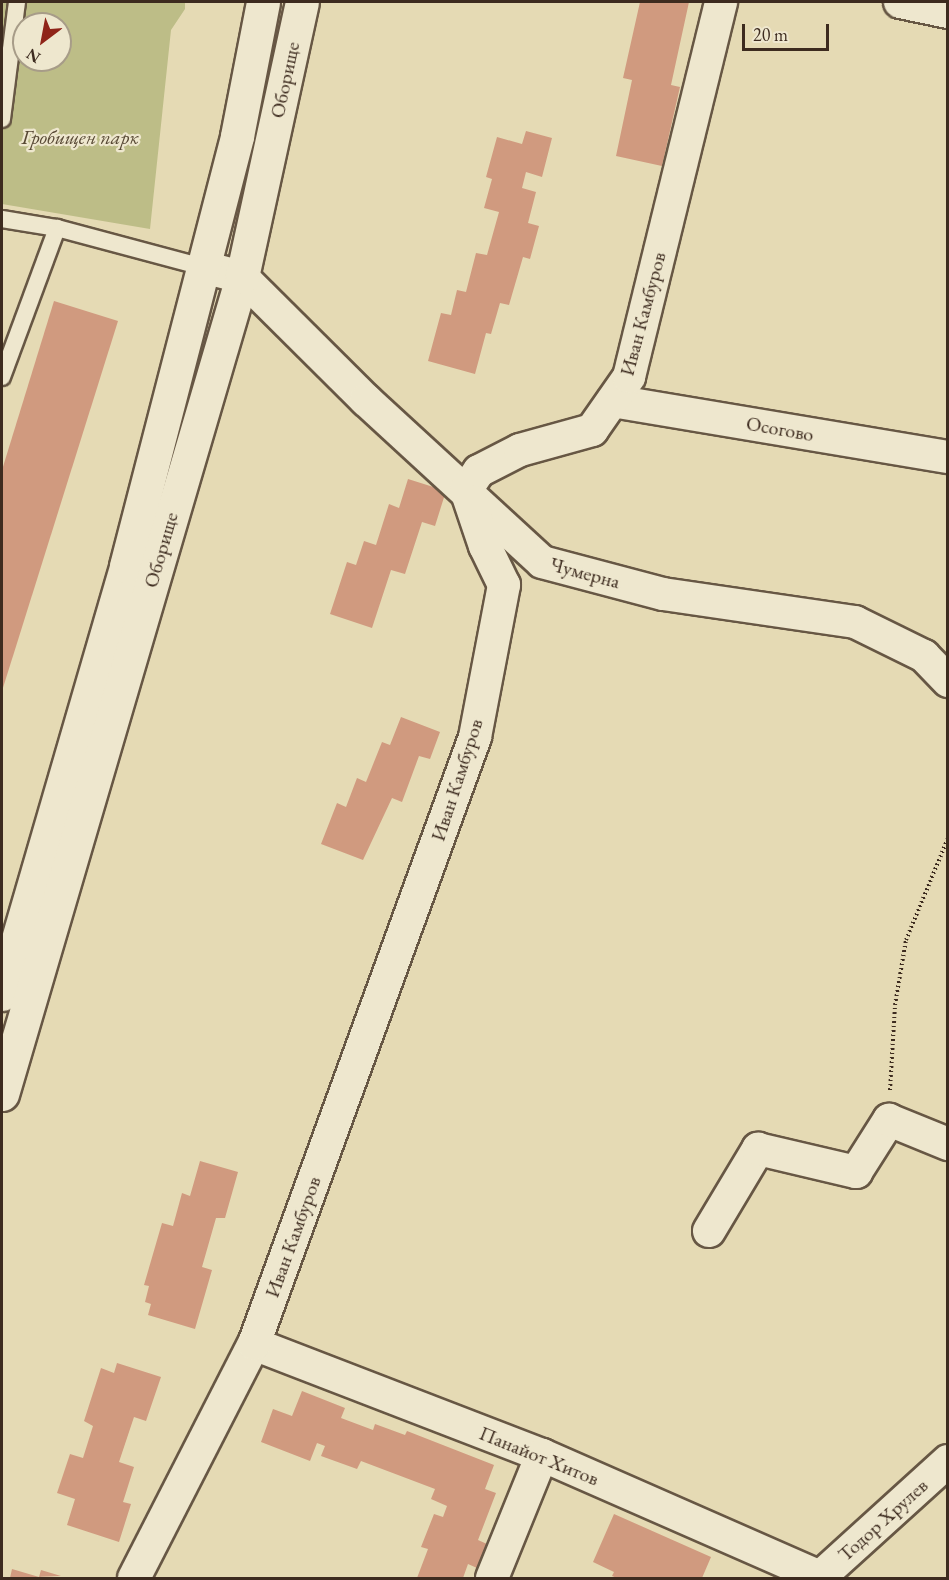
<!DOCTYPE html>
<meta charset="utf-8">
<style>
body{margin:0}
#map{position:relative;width:949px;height:1580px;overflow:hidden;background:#e5dab4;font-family:"EB Garamond",serif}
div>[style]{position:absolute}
.green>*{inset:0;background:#bdbd87}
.building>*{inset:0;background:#d09a7f}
.path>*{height:4px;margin-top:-2px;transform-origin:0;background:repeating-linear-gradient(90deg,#3d2b1f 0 1.5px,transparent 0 4.5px)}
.roads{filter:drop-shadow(2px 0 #675744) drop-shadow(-2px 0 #675744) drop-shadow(0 2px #675744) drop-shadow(0 -2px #675744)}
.service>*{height:16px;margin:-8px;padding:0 8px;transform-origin:8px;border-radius:8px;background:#eee7ce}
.minor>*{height:32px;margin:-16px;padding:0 16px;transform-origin:16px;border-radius:16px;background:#eee7ce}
.secondary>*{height:33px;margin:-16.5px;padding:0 16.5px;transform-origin:16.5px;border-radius:16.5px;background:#eee7ce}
span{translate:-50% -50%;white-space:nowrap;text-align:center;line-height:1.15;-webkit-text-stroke:4.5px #eee7ce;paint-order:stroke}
.street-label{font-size:20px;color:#3d2b1f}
.park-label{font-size:20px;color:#574834;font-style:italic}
.frame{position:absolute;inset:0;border:3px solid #3d2b1f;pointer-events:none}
.north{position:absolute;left:12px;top:12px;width:60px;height:60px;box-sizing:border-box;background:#eee7ce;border:2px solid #a79c88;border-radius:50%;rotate:212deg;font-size:16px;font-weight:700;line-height:24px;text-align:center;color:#3d2b1f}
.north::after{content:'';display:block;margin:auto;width:21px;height:27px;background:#8f2418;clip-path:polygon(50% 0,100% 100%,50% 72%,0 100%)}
.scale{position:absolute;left:742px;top:24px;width:87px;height:27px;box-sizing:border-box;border:3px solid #3d2b1f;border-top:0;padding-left:8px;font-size:18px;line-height:21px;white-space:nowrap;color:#3d2b1f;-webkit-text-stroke:4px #eee7ce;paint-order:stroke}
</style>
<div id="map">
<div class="green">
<div style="clip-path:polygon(evenodd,2px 2px,185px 2px,185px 9px,171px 30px,150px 229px,2px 204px,2px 2px,24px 24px,60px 24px,60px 60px,24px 60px,24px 24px)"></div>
</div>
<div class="building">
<div style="clip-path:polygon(640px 2px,689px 2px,671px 85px,680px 87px,662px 166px,616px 156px,632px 80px,623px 78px)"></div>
<div style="clip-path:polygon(526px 131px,552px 138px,542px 177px,526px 172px,522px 188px,536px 192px,528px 223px,539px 226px,530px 259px,523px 257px,509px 305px,500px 303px,491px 334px,486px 333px,475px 374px,428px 361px,441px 313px,451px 315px,457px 290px,466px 292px,476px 253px,487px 255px,499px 212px,484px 208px,492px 179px,486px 177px,497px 137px,522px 144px)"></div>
<div style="clip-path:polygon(54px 301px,118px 321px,2px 691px,2px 470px)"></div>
<div style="clip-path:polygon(408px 479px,446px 491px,435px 526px,422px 522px,405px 574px,391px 570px,372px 628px,330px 614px,347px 562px,356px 565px,364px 541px,376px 545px,389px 504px,399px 508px)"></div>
<div style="clip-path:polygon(401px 717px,440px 732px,430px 759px,419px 756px,402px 802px,392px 798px,363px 860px,321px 844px,337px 803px,346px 807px,357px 778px,366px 782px,382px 742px,390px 745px)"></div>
<div style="clip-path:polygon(200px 1161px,238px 1172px,225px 1218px,216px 1218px,202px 1267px,212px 1270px,195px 1329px,148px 1315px,151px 1304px,145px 1302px,149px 1286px,144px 1285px,162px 1223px,173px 1226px,182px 1193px,190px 1196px)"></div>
<div style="clip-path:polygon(117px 1363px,161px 1377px,146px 1421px,134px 1417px,119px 1462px,134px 1467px,123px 1502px,131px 1504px,119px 1542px,67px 1525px,75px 1499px,57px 1493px,70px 1454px,83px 1458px,93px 1426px,84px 1421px,101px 1368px,114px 1373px)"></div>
<div style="clip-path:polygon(302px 1391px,345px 1408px,341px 1418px,373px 1430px,375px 1424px,405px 1435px,407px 1431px,494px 1465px,485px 1489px,496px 1493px,478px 1540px,487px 1544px,477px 1568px,468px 1564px,463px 1578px,417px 1578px,428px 1549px,421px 1547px,434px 1514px,443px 1517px,447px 1506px,431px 1499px,435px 1489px,361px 1461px,357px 1469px,321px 1456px,325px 1446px,317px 1443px,310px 1461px,261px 1442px,273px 1409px,292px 1416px)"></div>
<div style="clip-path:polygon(614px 1514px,711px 1557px,702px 1578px,617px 1578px,612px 1576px,614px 1572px,593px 1562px)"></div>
<div style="clip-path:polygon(12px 1569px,39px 1577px,41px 1570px,61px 1576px,10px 1578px)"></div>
</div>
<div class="path">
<div style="left:890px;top:1090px;width:85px;rotate:-86.6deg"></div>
<div style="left:895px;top:1005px;width:66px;rotate:-80.4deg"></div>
<div style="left:906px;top:940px;width:110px;rotate:-67.6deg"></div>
</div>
<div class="roads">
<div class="service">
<div style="left:2px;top:119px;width:118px;rotate:-82.7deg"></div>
<div style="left:2px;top:219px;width:56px;rotate:9.3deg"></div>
<div style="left:57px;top:228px;width:151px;rotate:15deg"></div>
<div style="left:2px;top:377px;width:159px;rotate:-69.7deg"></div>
</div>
<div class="minor">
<div style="left:900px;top:2px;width:49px;rotate:11.8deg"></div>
<div style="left:203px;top:267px;width:40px;rotate:14.4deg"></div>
<div style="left:242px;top:277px;width:175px;rotate:44.8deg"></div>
<div style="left:366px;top:400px;width:239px;rotate:42.6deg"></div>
<div style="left:542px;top:562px;width:125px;rotate:14.8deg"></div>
<div style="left:663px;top:594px;width:194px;rotate:8.3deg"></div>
<div style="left:855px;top:622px;width:77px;rotate:26.2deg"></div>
<div style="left:924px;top:656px;width:35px;rotate:46deg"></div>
<div style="left:613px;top:401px;width:340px;rotate:9.5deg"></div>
<div style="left:709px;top:1231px;width:96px;rotate:-59.1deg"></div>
<div style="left:758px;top:1149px;width:101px;rotate:13.2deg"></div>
<div style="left:856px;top:1172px;width:62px;rotate:-57.6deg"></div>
<div style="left:889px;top:1120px;width:64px;rotate:22.1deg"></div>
<div style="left:254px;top:1344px;width:309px;rotate:21.1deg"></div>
<div style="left:542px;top:1455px;width:304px;rotate:23.7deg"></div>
<div style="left:134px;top:1578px;width:263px;rotate:-62.9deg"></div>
<div style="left:254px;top:1344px;width:646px;rotate:-69.99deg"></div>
<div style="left:475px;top:737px;width:155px;rotate:-79.2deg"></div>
<div style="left:504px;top:585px;width:43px;rotate:-116deg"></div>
<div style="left:485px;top:546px;width:59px;rotate:-108.7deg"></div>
<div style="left:466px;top:490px;width:23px;rotate:-56deg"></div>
<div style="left:479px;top:471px;width:46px;rotate:-27.1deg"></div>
<div style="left:520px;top:450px;width:75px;rotate:-15.5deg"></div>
<div style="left:592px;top:430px;width:65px;rotate:-55.1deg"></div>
<div style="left:629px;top:377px;width:386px;rotate:-76.2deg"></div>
<div style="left:492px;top:1578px;width:133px;rotate:-67.9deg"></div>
<div style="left:819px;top:1578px;width:174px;rotate:-42.2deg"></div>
</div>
<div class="secondary">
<div style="left:2px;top:994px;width:446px;rotate:-73.8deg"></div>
<div style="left:126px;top:566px;width:444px;rotate:-75.5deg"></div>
<div style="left:237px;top:136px;width:136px;rotate:-79deg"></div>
<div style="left:2px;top:1094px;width:852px;rotate:-73.63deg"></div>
<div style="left:242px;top:277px;width:281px;rotate:-77.7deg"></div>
</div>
</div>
<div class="street-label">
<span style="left:285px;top:80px;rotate:-78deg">Оборище</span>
<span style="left:643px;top:314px;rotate:-75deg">Иван Камбуров</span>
<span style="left:780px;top:429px;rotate:10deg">Осогово</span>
<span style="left:161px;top:550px;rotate:-74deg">Оборище</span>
<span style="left:585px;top:573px;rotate:15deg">Чумерна</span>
<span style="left:457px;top:780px;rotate:-72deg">Иван Камбуров</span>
<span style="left:293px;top:1237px;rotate:-70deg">Иван Камбуров</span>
<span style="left:539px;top:1456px;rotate:22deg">Панайот Хитов</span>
<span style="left:883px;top:1520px;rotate:-42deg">Тодор Хрулев</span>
</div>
<div class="park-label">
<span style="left:80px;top:137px">Гробищен парк</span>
</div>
<div class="frame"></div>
<div class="north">N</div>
<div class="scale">20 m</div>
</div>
